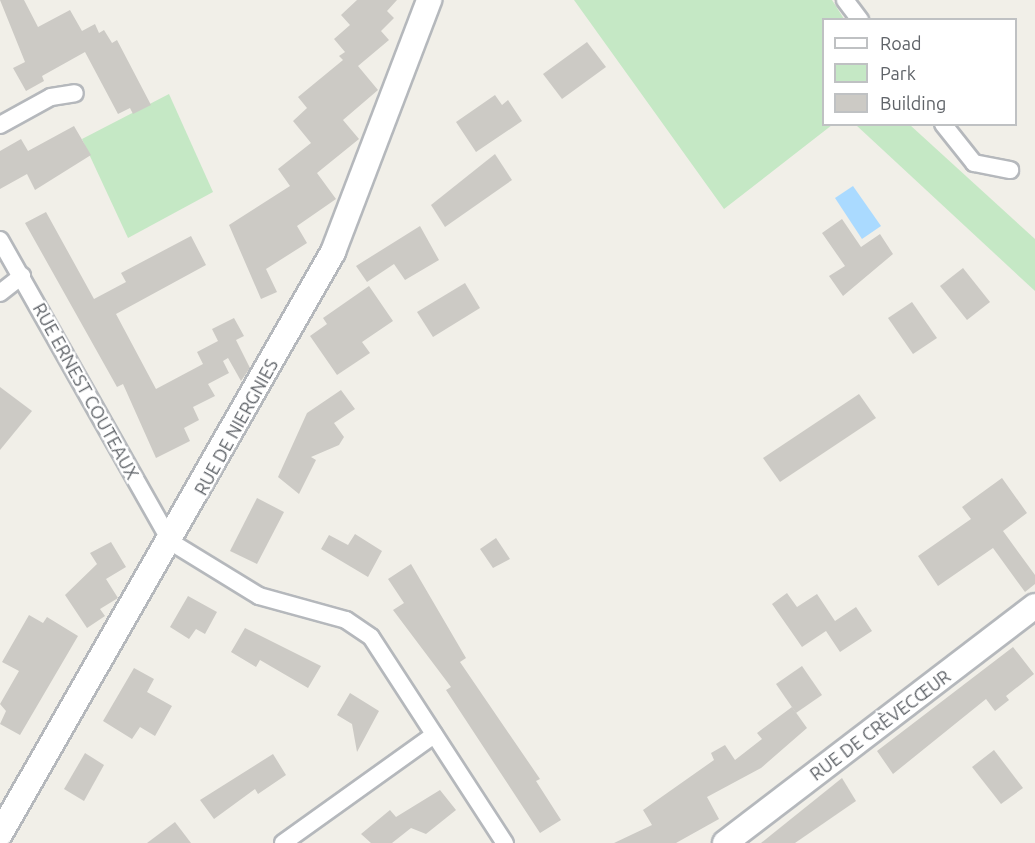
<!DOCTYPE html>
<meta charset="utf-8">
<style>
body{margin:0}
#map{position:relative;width:1035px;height:843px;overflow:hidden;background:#f1efe8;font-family:Ubuntu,sans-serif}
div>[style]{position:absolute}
.green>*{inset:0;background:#c5e8c5}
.water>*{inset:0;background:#aadaff}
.building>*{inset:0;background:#cccac5}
.roads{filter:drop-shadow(2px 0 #b5b8bc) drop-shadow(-2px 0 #b5b8bc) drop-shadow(0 2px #b5b8bc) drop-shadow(0 -2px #b5b8bc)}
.street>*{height:16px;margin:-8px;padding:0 8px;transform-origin:8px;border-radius:8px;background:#fff}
.secondary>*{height:24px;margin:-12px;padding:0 12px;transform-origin:12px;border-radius:12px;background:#fff}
span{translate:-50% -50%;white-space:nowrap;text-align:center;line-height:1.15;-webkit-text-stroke:4.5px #fff;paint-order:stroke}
.street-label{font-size:18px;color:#5f6368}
.legend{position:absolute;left:822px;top:18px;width:195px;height:108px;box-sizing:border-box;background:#fff;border:2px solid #bfc1c3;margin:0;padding:8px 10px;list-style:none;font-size:18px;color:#5f6368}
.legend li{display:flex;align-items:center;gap:12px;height:30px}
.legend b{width:30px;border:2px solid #bfc1c3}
</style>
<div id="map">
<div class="green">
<div style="clip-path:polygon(574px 0,832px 0,844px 19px,824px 20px,824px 124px,832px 125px,724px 209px)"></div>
<div style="clip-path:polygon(169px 94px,213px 192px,128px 238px,82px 139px)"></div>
<div style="clip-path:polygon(856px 125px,910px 125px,1035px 239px,1035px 291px)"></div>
</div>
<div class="water">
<div style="clip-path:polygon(853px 186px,881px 226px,862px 239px,835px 198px)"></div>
</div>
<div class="building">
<div style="clip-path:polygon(0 0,24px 0,38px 27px,70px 10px,82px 31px,95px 24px,99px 33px,104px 30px,112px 43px,117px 40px,151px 105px,133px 114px,130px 108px,118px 114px,85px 52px,42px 76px,44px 81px,26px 91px,13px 68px,25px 62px)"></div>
<div style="clip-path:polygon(357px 0,397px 0,387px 11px,394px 18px,381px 31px,389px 40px,358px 66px,378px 90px,343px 120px,359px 139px,317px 173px,336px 199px,297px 226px,307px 243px,266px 269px,277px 292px,261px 299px,229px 225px,290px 186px,278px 169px,311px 143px,293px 121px,307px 108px,298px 97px,343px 60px,339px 56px,345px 52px,334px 39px,350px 25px,341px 15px)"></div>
<div style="clip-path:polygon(587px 42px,606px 67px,562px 99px,543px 74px)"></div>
<div style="clip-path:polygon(495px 95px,502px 105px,508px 100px,522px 121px,476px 152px,456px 122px)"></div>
<div style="clip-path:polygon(74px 126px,91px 155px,35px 190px,27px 174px,0 189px,0 151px,21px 139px,28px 151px)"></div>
<div style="clip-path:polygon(495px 154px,512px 180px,445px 227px,431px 205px)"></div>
<div style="clip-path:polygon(46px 212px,94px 299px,126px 282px,121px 273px,191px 236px,206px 265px,116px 314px,156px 389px,203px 364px,197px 352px,218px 341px,212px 329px,234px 318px,244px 336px,236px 340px,250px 368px,241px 381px,228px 358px,223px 361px,229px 373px,208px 384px,215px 396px,193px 407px,199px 420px,184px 428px,190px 441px,156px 458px,123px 384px,117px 387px,25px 223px)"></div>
<div style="clip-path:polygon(842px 219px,861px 247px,880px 234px,893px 254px,843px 296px,829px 276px,845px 266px,822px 233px)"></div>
<div style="clip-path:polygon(420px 226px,439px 260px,405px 280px,394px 264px,367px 282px,356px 266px)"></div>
<div style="clip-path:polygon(963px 268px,990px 302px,967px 320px,940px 286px)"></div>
<div style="clip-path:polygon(465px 283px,480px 308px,433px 337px,417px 312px)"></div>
<div style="clip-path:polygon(369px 286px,393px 321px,362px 342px,370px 353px,337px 375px,310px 336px,327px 324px,323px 318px)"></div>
<div style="clip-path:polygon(912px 302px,937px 338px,913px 354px,888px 318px)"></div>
<div style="clip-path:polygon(0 387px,32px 411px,0 450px)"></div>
<div style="clip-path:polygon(341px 390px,355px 409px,334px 423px,344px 437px,339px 445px,311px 457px,316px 460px,299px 494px,278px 477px,307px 413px)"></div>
<div style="clip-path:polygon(859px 394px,876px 418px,780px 482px,763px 458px)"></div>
<div style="clip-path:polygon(1002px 478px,1027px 513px,1003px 531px,1035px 575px,1035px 584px,1025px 592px,993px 548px,938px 586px,918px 556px,971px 519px,962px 507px)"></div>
<div style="clip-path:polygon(257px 498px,284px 512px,257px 564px,230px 551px)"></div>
<div style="clip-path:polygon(355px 534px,382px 551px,368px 577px,321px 549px,329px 535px,348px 545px)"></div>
<div style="clip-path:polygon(496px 538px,510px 559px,493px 568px,480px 549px)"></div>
<div style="clip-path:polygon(111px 542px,126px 567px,106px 579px,118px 598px,100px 609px,105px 616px,87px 628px,65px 595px,97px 564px,90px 553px)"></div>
<div style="clip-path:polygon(411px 564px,466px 658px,460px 662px,540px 779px,536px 781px,561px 820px,540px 833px,446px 690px,451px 687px,393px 610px,404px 603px,388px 579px)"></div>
<div style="clip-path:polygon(787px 593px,797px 607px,817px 594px,835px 621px,856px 607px,872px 631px,840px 652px,826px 631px,802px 647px,772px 604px)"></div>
<div style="clip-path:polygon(188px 596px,217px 612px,205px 634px,196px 629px,189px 639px,170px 627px)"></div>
<div style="clip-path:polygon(29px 615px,43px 623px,47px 617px,78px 636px,20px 735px,0 724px,6px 711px,0 704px,19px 671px,2px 662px)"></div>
<div style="clip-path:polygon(245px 628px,321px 666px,308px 688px,260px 660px,256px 667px,231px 652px)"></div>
<div style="clip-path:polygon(1013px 647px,1034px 674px,1006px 696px,1009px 700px,995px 711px,986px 699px,893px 774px,877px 751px)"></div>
<div style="clip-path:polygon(802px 666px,822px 695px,796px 713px,776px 684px)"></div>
<div style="clip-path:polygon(134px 668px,154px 679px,147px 692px,172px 706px,155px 736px,140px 727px,132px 739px,103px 721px)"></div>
<div style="clip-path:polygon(350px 693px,379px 711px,357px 752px,352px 724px,337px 715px)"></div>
<div style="clip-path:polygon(792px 707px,807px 728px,761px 768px,707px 797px,719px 819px,676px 843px,614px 843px,652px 825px,643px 810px,714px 760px,711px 753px,725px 745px,735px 760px,762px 739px,757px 733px)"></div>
<div style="clip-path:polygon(994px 750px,1023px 788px,1001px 804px,972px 767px)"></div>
<div style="clip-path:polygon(85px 753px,104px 765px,84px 801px,64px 789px)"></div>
<div style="clip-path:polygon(273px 754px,286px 775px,258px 794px,255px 789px,214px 819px,200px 800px)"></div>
<div style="clip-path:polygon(842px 778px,856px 801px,795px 843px,761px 843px)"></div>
<div style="clip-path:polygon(440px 790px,456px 810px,426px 834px,411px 828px,392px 843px,371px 843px,361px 834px,390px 810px,396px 817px)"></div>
<div style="clip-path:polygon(175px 822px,191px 843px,147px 843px)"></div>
</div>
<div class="roads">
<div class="street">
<div style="left:845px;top:0;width:25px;rotate:53deg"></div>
<div style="left:943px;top:124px;width:50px;rotate:51.5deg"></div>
<div style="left:974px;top:163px;width:37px;rotate:11deg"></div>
<div style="left:0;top:125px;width:58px;rotate:-28.8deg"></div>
<div style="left:51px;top:97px;width:24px;rotate:-9deg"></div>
<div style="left:0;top:240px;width:347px;rotate:60.5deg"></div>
<div style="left:171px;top:542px;width:103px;rotate:31.5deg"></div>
<div style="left:259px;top:596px;width:90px;rotate:15.4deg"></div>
<div style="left:346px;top:620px;width:30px;rotate:34deg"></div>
<div style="left:371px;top:637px;width:246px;rotate:57deg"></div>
<div style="left:0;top:293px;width:28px;rotate:-38deg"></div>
<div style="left:283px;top:843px;width:186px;rotate:-35.6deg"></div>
</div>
<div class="secondary">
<div style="left:0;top:834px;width:671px;rotate:-60.22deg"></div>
<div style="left:333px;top:252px;width:270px;rotate:-69.1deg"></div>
<div style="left:725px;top:843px;width:390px;rotate:-37.4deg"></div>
</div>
</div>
<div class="street-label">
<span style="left:86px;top:391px;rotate:61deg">RUE ERNEST COUTEAUX</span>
<span style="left:236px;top:427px;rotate:-61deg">RUE DE NIERGNIES</span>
<span style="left:880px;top:725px;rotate:-37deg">RUE DE CRÈVECŒUR</span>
</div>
<ul class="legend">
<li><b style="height:8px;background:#fff"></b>Road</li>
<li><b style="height:16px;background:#c5e8c5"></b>Park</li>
<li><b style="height:16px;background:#cccac5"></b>Building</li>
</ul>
</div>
